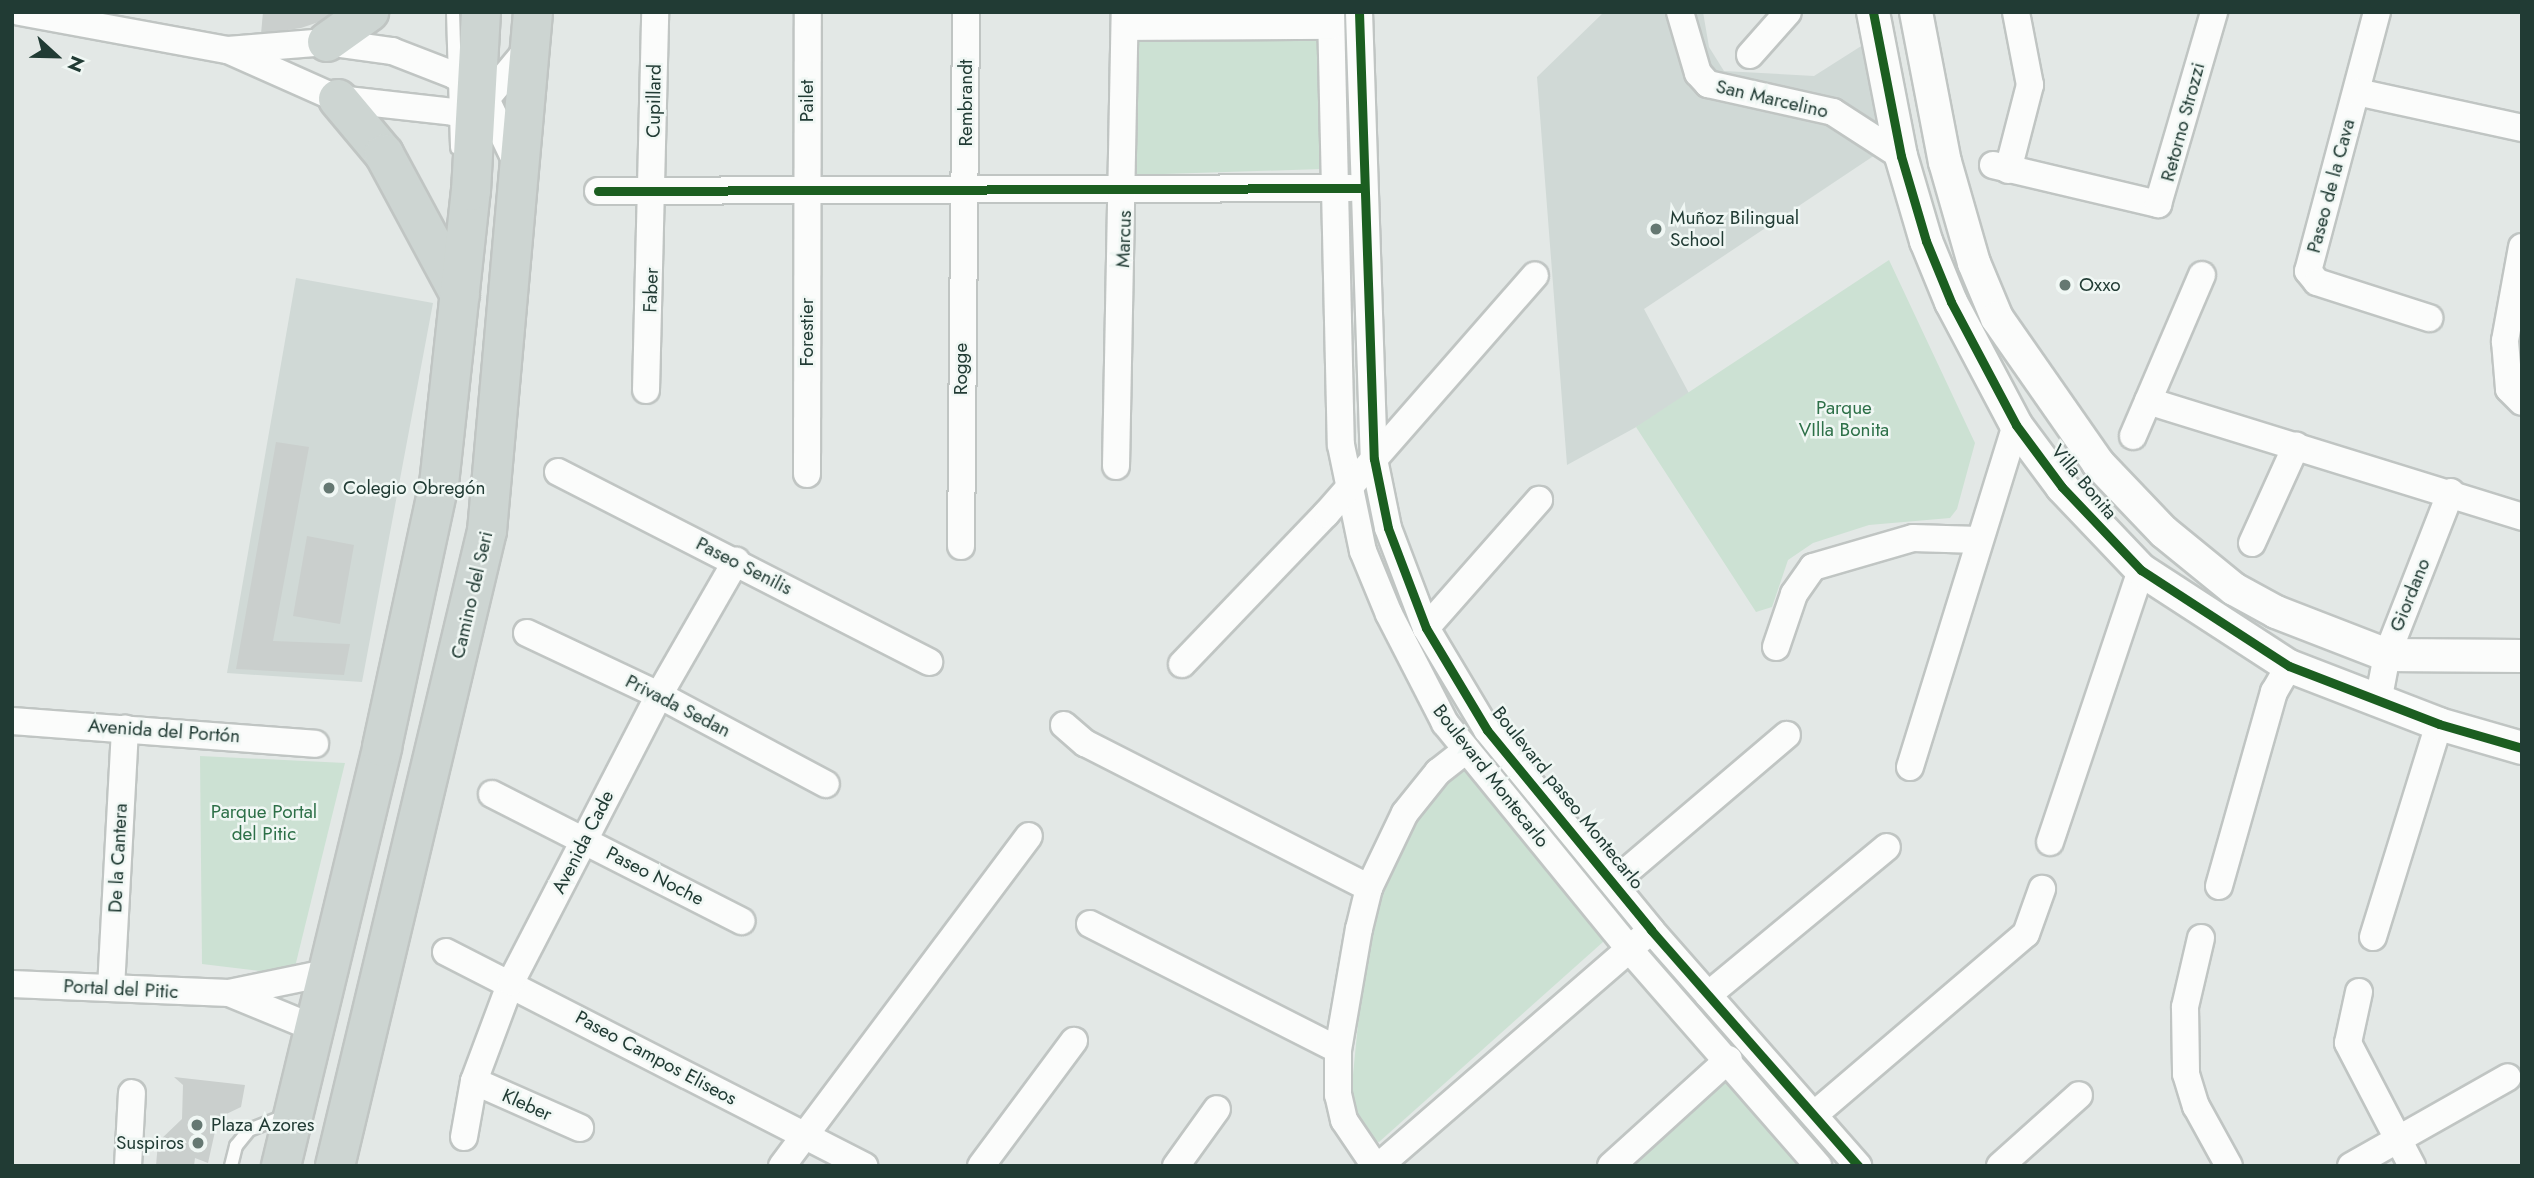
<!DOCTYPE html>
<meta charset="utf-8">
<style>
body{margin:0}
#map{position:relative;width:2534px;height:1178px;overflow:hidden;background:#e3e8e6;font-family:Jost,sans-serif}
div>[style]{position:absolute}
.built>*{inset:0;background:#d0d9d6}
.green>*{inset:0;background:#cce1d3}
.building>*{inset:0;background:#cacfcd}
.roads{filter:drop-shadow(2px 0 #c0c5c3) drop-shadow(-2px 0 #c0c5c3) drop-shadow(0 2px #c0c5c3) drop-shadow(0 -2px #c0c5c3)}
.service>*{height:12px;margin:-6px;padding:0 6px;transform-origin:6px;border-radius:6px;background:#fbfcfb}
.minor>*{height:26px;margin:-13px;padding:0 13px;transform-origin:13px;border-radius:13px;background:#fbfcfb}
.tertiary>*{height:32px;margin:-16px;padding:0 16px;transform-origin:16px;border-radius:16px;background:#fbfcfb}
.primary>*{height:38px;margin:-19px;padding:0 19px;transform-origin:19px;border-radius:19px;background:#cdd5d2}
.cycleway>*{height:9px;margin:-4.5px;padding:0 4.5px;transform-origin:4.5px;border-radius:4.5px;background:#1b5e20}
.dots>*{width:19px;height:19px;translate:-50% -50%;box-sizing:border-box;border:4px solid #f0f7f4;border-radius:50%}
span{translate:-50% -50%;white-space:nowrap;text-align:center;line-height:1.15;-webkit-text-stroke:5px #f0f7f4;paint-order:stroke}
.street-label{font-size:19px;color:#213b34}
.poi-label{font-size:19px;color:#213b34}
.left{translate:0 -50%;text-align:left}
.right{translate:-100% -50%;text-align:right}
.park-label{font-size:19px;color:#2d7048}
.frame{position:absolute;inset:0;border:14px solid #213b34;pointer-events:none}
.north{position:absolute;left:21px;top:21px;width:70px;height:70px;-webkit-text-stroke:5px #f0f7f4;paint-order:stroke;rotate:112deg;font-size:19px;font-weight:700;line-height:28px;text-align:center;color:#213b34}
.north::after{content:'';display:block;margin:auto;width:24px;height:32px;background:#213b34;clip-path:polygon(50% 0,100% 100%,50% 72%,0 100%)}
</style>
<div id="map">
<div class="built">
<div style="clip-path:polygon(1604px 12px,1703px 12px,1709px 47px,1724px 71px,1814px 76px,1866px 43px,1884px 149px,1644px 309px,1691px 397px,1567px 465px,1537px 77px)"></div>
<div style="clip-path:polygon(296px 278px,433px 303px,362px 682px,227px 673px)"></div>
</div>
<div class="green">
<div style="clip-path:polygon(1319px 34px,1321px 169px,1133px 175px,1136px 41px)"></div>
<div style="clip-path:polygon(1889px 260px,1975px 443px,1957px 509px,1950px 518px,1869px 525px,1813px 543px,1788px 560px,1772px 607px,1756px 612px,1636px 427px)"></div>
<div style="clip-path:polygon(200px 756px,345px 763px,293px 975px,202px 964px)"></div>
<div style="clip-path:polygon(1450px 768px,1472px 768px,1603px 926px,1603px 942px,1379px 1142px,1362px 1138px,1351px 1095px,1367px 933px,1407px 821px)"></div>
<div style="clip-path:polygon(1720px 1071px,1809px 1166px,1614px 1166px)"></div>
</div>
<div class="building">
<div style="clip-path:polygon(263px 12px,345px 12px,345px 13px,301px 28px,261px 34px)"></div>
<div style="clip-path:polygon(276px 442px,309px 447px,273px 641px,350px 644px,344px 675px,236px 669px)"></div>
<div style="clip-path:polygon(307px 536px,354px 545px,340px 624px,293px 616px)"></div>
<div style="clip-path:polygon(174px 1077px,245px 1085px,241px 1107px,218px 1118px,208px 1163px,195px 1158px,194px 1166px,156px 1166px,158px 1142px,182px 1119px,183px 1085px)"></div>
</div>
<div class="roads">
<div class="service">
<div style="left:453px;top:12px;width:136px;rotate:88.3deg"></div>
<div style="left:231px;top:1166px;width:21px;rotate:-76deg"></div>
<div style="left:236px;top:1146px;width:21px;rotate:-51deg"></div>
<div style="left:249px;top:1130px;width:41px;rotate:-21.5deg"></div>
</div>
<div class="minor">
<div style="left:20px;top:12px;width:211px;rotate:10.4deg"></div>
<div style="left:228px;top:50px;width:99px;rotate:-4.6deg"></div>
<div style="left:327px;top:42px;width:66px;rotate:7.9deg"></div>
<div style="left:392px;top:51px;width:66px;rotate:21.2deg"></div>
<div style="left:454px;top:75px;width:40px;rotate:37deg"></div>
<div style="left:486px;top:99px;width:72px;rotate:64.5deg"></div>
<div style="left:1331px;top:12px;width:433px;rotate:88.7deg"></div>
<div style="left:1341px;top:445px;width:108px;rotate:78.3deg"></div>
<div style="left:1363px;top:551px;width:68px;rotate:67.6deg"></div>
<div style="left:1389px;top:614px;width:123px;rotate:62.8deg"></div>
<div style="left:1445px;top:723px;width:291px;rotate:50.8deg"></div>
<div style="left:1629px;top:949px;width:288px;rotate:48.9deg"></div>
<div style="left:1359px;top:12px;width:447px;rotate:88.1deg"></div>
<div style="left:1374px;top:459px;width:70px;rotate:78.5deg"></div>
<div style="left:1388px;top:528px;width:107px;rotate:69.2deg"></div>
<div style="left:1426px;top:628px;width:119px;rotate:59.1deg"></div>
<div style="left:1487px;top:730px;width:259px;rotate:50.6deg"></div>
<div style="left:1651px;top:930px;width:314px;rotate:48.7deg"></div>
<div style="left:1680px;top:12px;width:64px;rotate:73.6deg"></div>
<div style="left:1698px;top:73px;width:15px;rotate:48deg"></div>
<div style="left:1708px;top:84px;width:128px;rotate:12.6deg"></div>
<div style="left:1833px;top:112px;width:81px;rotate:32.9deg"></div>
<div style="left:2377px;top:12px;width:268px;rotate:104.9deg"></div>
<div style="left:2308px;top:271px;width:14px;rotate:51deg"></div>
<div style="left:2317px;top:282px;width:118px;rotate:17.8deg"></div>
<div style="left:1125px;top:27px;width:206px;rotate:-0.3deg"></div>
<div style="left:228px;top:50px;width:120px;rotate:24deg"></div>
<div style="left:338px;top:99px;width:116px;rotate:6.4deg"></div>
<div style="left:453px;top:112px;width:35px;rotate:-22deg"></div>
<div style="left:486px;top:99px;width:70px;rotate:-50.2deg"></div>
<div style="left:1750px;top:55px;width:57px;rotate:-48.5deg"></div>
<div style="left:2357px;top:92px;width:169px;rotate:12.3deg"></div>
<div style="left:1993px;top:165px;width:170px;rotate:13.3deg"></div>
<div style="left:2158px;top:204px;width:200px;rotate:-73.7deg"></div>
<div style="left:2008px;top:170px;width:88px;rotate:-75.5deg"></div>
<div style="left:2030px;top:85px;width:74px;rotate:-100.9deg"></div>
<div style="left:598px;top:191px;width:752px;rotate:-0.23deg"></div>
<div style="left:2522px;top:247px;width:96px;rotate:100.3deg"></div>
<div style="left:2505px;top:341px;width:48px;rotate:85.2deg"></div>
<div style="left:2509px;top:389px;width:18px;rotate:45deg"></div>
<div style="left:646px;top:390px;width:378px;rotate:-88.6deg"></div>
<div style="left:2148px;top:401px;width:392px;rotate:17.2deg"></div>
<div style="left:2133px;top:436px;width:175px;rotate:-66.8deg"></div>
<div style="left:1116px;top:466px;width:454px;rotate:-88.9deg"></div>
<div style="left:558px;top:472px;width:417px;rotate:27.1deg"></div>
<div style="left:807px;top:474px;width:462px;rotate:-89.9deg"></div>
<div style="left:2252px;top:543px;width:107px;rotate:-65.6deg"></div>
<div style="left:961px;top:546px;width:534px;rotate:-89.46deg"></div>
<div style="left:1426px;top:628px;width:171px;rotate:-48.6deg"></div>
<div style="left:527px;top:633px;width:146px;rotate:25.2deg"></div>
<div style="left:659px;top:695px;width:189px;rotate:28.1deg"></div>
<div style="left:1776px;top:647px;width:56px;rotate:-71.2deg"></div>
<div style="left:1794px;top:594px;width:33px;rotate:-55deg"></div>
<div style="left:1813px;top:567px;width:104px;rotate:-16.2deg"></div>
<div style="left:1913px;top:538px;width:66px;rotate:1.7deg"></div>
<div style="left:1182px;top:664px;width:208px;rotate:-46.2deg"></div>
<div style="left:1326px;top:514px;width:317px;rotate:-48.8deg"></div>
<div style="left:2378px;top:702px;width:48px;rotate:-79.2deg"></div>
<div style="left:2387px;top:655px;width:175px;rotate:-68.6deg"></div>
<div style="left:12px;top:721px;width:304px;rotate:4.3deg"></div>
<div style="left:1064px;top:725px;width:28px;rotate:41deg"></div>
<div style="left:1085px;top:743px;width:319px;rotate:27deg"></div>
<div style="left:1910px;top:767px;width:358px;rotate:-72.8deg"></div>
<div style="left:492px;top:794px;width:280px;rotate:27deg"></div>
<div style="left:2050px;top:842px;width:287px;rotate:-71.5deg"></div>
<div style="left:1614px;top:882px;width:227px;rotate:-40.4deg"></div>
<div style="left:2219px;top:886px;width:202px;rotate:-74.2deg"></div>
<div style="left:2274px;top:692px;width:30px;rotate:-60deg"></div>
<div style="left:1090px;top:924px;width:278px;rotate:26.9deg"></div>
<div style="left:2373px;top:937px;width:223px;rotate:-72.8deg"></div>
<div style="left:2201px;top:938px;width:71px;rotate:103.1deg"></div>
<div style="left:2185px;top:1007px;width:67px;rotate:89.1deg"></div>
<div style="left:2186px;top:1074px;width:34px;rotate:73deg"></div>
<div style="left:2196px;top:1106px;width:68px;rotate:61.2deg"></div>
<div style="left:446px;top:952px;width:470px;rotate:27.1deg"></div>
<div style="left:12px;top:984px;width:217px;rotate:2.4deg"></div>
<div style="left:229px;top:993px;width:99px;rotate:-11.7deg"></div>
<div style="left:111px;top:988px;width:260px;rotate:-86.9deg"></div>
<div style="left:2359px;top:992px;width:52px;rotate:102.2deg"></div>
<div style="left:2348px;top:1043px;width:139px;rotate:62.5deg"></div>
<div style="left:229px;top:993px;width:92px;rotate:22.4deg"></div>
<div style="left:1708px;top:995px;width:232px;rotate:-39.6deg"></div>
<div style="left:474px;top:1081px;width:116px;rotate:23.9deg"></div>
<div style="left:1815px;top:1114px;width:277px;rotate:-40.5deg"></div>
<div style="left:2026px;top:934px;width:48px;rotate:-70.4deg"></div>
<div style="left:464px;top:1137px;width:57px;rotate:-79.9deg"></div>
<div style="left:474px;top:1081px;width:106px;rotate:-69.5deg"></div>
<div style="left:511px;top:982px;width:323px;rotate:-62.7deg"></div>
<div style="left:659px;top:695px;width:155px;rotate:-60.1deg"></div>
<div style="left:128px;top:1166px;width:73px;rotate:-86.9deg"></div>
<div style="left:782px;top:1166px;width:412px;rotate:-53.2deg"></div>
<div style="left:981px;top:1166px;width:156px;rotate:-53.4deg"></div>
<div style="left:1176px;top:1166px;width:70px;rotate:-54.3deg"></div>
<div style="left:1375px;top:1166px;width:55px;rotate:-124deg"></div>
<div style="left:1344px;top:1120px;width:26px;rotate:-103deg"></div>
<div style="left:1338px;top:1095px;width:45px;rotate:-90deg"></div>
<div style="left:1338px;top:1050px;width:123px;rotate:-80.2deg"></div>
<div style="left:1359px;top:929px;width:42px;rotate:-76.3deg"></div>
<div style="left:1369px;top:888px;width:83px;rotate:-64.4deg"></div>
<div style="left:1405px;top:813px;width:53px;rotate:-51.2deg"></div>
<div style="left:1438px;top:772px;width:36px;rotate:-38deg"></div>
<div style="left:1379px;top:1166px;width:348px;rotate:-40.9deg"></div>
<div style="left:1611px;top:1166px;width:159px;rotate:-42.2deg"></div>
<div style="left:2000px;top:1166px;width:106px;rotate:-41.9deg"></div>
<div style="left:2351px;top:1166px;width:180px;rotate:-29.5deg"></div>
</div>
<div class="tertiary">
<div style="left:1873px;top:12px;width:147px;rotate:79deg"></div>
<div style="left:1901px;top:156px;width:89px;rotate:73.6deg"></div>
<div style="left:1926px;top:241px;width:66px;rotate:67.7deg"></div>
<div style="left:1951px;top:302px;width:139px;rotate:62.1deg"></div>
<div style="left:2016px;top:425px;width:77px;rotate:53.4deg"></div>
<div style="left:2062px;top:487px;width:115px;rotate:46.4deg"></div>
<div style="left:2141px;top:570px;width:176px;rotate:33deg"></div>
<div style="left:2289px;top:666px;width:161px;rotate:21.1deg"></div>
<div style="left:2439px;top:724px;width:86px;rotate:16.1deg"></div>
<div style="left:1916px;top:12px;width:153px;rotate:79.1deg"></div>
<div style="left:1945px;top:162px;width:105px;rotate:74deg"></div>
<div style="left:1974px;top:263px;width:60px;rotate:67.3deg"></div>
<div style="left:1997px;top:318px;width:177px;rotate:55.1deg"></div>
<div style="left:2098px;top:463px;width:95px;rotate:46.3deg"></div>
<div style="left:2164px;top:532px;width:90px;rotate:39.2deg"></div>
<div style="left:2234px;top:589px;width:48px;rotate:28.7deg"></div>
<div style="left:2276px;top:612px;width:119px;rotate:21.2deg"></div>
<div style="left:2387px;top:655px;width:135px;rotate:0.4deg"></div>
</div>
<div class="primary">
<div style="left:327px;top:42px;width:52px;rotate:-35.5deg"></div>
<div style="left:338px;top:99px;width:72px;rotate:50.1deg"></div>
<div style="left:384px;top:154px;width:160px;rotate:61.7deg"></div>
<div style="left:281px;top:1166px;width:431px;rotate:-76.4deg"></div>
<div style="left:382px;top:747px;width:269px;rotate:-77.8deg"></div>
<div style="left:439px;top:484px;width:295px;rotate:-83.8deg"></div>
<div style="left:471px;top:191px;width:179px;rotate:-86.8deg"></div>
<div style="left:335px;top:1166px;width:653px;rotate:-76.54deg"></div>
<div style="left:487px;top:531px;width:521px;rotate:-84.93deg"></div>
</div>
</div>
<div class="cycleway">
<div style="left:1359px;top:12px;width:447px;rotate:88.1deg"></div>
<div style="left:1374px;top:459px;width:70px;rotate:78.5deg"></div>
<div style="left:1388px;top:528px;width:107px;rotate:69.2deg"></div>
<div style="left:1426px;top:628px;width:119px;rotate:59.1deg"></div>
<div style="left:1487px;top:730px;width:259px;rotate:50.6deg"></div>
<div style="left:1651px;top:930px;width:314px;rotate:48.7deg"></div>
<div style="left:1873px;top:12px;width:147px;rotate:79deg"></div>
<div style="left:1901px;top:156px;width:89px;rotate:73.6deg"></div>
<div style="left:1926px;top:241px;width:66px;rotate:67.7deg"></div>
<div style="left:1951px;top:302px;width:139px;rotate:62.1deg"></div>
<div style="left:2016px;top:425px;width:77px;rotate:53.4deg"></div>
<div style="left:2062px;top:487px;width:115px;rotate:46.4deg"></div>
<div style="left:2141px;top:570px;width:176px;rotate:33deg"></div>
<div style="left:2289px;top:666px;width:161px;rotate:21.1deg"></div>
<div style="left:2439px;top:724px;width:86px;rotate:16.1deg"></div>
<div style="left:598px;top:191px;width:764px;rotate:-0.22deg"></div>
</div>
<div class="dots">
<div style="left:1656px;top:229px;background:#657872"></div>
<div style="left:2065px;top:285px;background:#657872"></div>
<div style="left:329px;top:488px;background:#657872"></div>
<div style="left:197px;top:1125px;background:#657872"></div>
<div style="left:198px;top:1143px;background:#657872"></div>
</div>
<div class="street-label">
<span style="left:1772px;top:99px;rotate:13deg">San Marcelino</span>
<span style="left:654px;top:101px;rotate:-89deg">Cupillard</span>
<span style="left:807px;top:101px;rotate:-90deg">Pailet</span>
<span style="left:966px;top:103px;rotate:-90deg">Rembrandt</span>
<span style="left:2183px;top:122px;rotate:-75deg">Retorno Strozzi</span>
<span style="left:2331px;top:186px;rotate:-75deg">Paseo de la Cava</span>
<span style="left:1124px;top:239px;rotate:-88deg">Marcus</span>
<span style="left:651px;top:290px;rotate:-88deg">Faber</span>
<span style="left:807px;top:332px;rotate:-90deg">Forestier</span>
<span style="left:961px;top:369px;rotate:-90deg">Rogge</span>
<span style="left:2084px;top:482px;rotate:50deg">Villa Bonita</span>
<span style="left:744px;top:566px;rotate:27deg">Paseo Senilis</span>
<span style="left:472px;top:595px;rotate:-77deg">Camino del Seri</span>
<span style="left:2410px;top:595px;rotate:-68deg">Giordano</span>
<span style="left:678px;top:706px;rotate:27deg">Privada Sedan</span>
<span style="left:164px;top:731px;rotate:4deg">Avenida del Portón</span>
<span style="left:1491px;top:776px;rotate:52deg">Boulevard Montecarlo</span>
<span style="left:1568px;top:798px;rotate:51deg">Boulevard paseo Montecarlo</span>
<span style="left:583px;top:842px;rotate:-63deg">Avenida Cade</span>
<span style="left:118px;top:858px;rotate:-87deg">De la Cantera</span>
<span style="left:655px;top:876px;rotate:27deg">Paseo Noche</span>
<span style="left:121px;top:989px;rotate:3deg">Portal del Pitic</span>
<span style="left:656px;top:1058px;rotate:28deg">Paseo Campos Eliseos</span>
<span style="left:527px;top:1105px;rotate:24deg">Kleber</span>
</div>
<div class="poi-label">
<span class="left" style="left:1670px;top:229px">Muñoz Bilingual<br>School</span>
<span class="left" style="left:2079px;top:285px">Oxxo</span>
<span class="left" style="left:343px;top:488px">Colegio Obregón</span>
<span class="left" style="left:211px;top:1125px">Plaza Azores</span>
<span class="right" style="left:184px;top:1143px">Suspiros</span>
</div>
<div class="park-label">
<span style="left:1844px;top:419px">Parque<br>VIlla Bonita</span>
<span style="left:264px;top:823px">Parque Portal<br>del Pitic</span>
</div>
<div class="frame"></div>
<div class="north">N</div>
</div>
